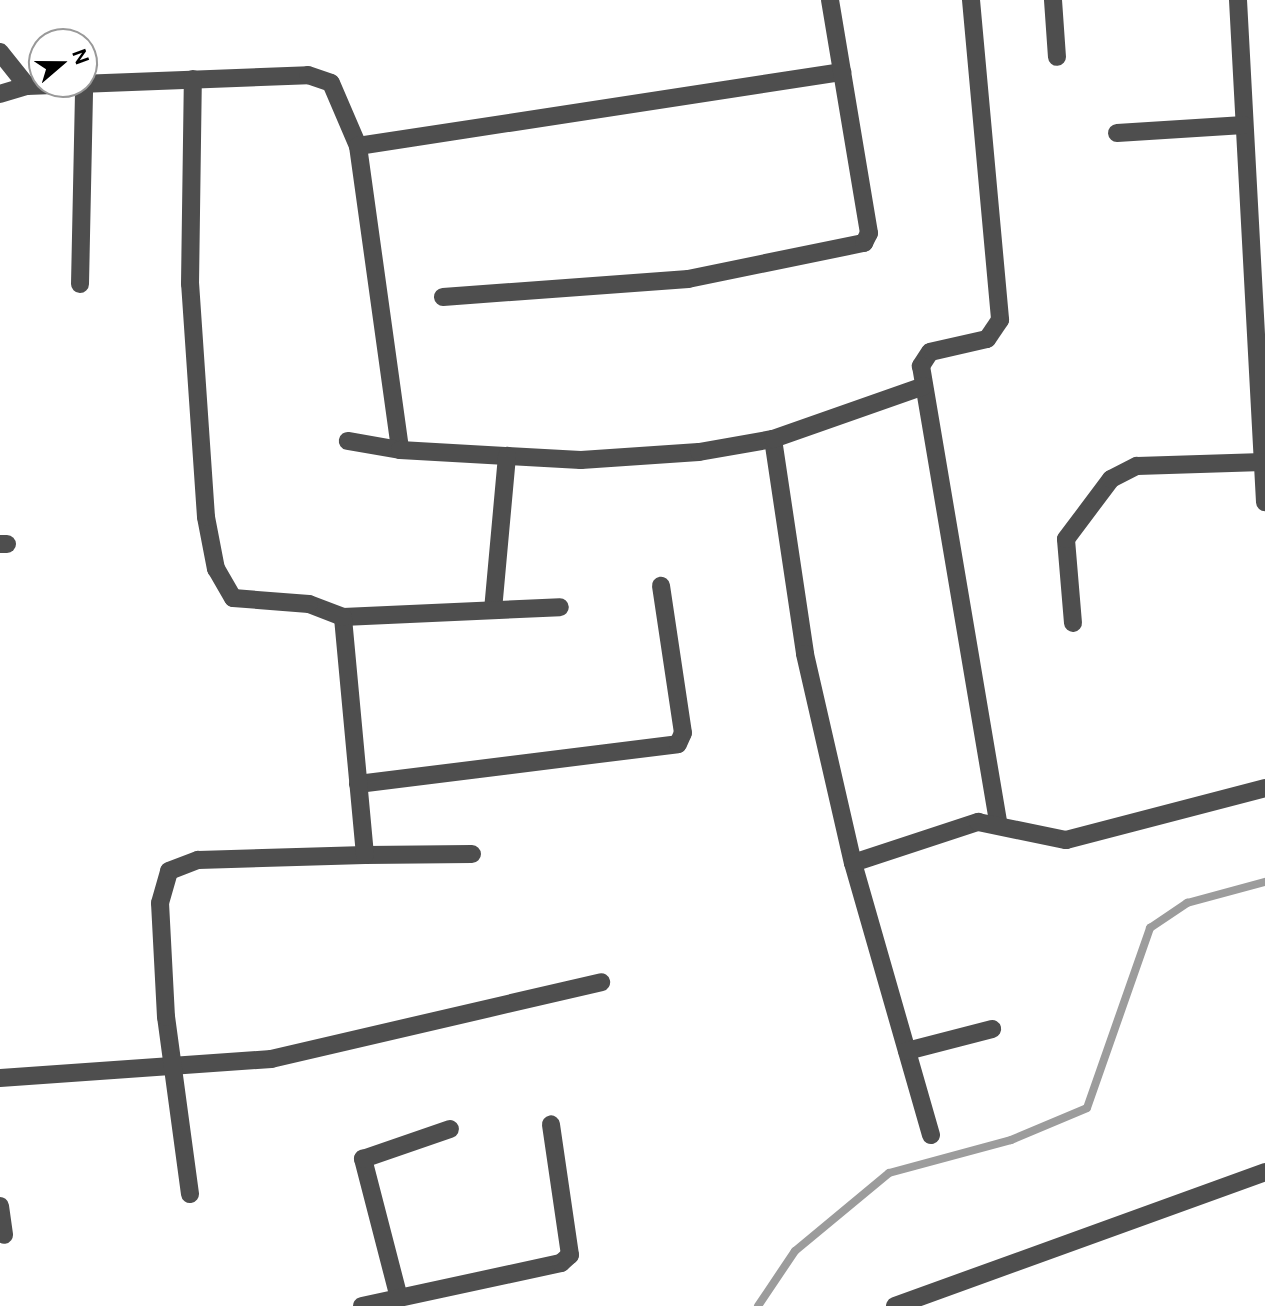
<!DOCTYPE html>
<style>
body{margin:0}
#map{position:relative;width:1265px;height:1306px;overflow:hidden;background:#fff;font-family:"Public Sans",sans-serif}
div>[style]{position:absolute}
.stream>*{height:8px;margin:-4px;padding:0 4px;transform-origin:4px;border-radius:4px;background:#9c9c9c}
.minor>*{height:18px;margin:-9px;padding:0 9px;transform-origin:9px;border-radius:9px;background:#4e4e4e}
span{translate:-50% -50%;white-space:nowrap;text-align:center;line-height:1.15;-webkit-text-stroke:5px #fff;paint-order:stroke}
.north{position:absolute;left:28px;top:28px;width:70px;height:70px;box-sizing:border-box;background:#fff;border:2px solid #999;border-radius:50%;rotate:70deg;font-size:19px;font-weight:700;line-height:28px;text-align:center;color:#000}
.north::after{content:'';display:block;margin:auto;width:24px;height:32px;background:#000;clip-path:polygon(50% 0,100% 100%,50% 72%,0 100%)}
</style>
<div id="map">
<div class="stream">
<div style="left:758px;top:1306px;width:66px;rotate:-56.1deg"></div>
<div style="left:795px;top:1251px;width:122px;rotate:-39.7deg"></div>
<div style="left:889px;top:1173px;width:126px;rotate:-15.1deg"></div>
<div style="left:1011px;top:1140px;width:82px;rotate:-22.8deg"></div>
<div style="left:1087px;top:1108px;width:191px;rotate:-70.7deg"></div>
<div style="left:1150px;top:928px;width:45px;rotate:-34deg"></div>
<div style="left:1187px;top:903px;width:81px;rotate:-15.1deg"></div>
</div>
<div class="minor">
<div style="left:971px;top:0;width:321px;rotate:84.8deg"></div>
<div style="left:1000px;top:320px;width:23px;rotate:124deg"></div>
<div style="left:987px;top:339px;width:58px;rotate:167.2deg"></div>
<div style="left:930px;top:352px;width:17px;rotate:123deg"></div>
<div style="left:921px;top:366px;width:466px;rotate:80.4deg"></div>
<div style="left:1053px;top:0;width:57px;rotate:86deg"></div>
<div style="left:1238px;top:0;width:503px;rotate:86.92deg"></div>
<div style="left:0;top:52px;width:43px;rotate:51.5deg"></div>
<div style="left:0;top:94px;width:28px;rotate:-17deg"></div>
<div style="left:27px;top:86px;width:281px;rotate:-2.2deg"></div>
<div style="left:308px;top:75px;width:24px;rotate:19deg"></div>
<div style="left:331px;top:83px;width:69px;rotate:66.8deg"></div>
<div style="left:358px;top:146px;width:307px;rotate:82.1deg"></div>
<div style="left:400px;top:450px;width:53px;rotate:-170.2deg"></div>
<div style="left:1117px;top:133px;width:127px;rotate:-3.6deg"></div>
<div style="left:358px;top:146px;width:490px;rotate:-8.7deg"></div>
<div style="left:80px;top:284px;width:197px;rotate:-88.8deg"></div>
<div style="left:443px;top:297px;width:246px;rotate:-4.2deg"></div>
<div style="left:688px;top:279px;width:180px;rotate:-11.6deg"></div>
<div style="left:864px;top:243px;width:11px;rotate:-63deg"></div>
<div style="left:869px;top:233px;width:236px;rotate:-99.5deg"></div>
<div style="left:773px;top:439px;width:217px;rotate:81.5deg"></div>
<div style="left:805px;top:654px;width:214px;rotate:77.1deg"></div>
<div style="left:853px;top:863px;width:283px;rotate:74deg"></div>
<div style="left:400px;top:450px;width:181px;rotate:3.2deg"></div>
<div style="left:581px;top:460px;width:118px;rotate:-3.9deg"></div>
<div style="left:699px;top:452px;width:75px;rotate:-10deg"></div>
<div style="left:773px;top:439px;width:160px;rotate:-19.3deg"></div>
<div style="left:0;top:544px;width:7px"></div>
<div style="left:493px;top:610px;width:155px;rotate:-84.8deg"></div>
<div style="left:343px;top:617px;width:217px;rotate:-2.6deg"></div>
<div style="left:1073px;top:623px;width:84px;rotate:-94.8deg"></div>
<div style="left:1066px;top:539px;width:75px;rotate:-53.1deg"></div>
<div style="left:1111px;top:479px;width:29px;rotate:-27deg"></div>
<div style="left:1137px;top:466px;width:126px;rotate:-1.8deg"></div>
<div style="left:358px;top:784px;width:322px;rotate:-7.1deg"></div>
<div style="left:678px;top:744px;width:12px;rotate:-66deg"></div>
<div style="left:683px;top:733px;width:149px;rotate:-98.5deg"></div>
<div style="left:365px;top:855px;width:107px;rotate:-0.5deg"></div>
<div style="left:853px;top:863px;width:132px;rotate:-18.2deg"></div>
<div style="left:978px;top:822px;width:90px;rotate:11.6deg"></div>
<div style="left:1066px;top:840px;width:206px;rotate:-14.6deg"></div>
<div style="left:907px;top:1051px;width:88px;rotate:-14.5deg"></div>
<div style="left:0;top:1078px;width:272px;rotate:-4deg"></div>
<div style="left:271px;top:1059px;width:339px;rotate:-13.1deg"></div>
<div style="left:190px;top:1194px;width:179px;rotate:-97.7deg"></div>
<div style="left:166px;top:1017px;width:114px;rotate:-93deg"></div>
<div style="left:160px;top:903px;width:33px;rotate:-74deg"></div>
<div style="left:169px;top:871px;width:31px;rotate:-21deg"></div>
<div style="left:198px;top:860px;width:167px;rotate:-1.7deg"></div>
<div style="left:365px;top:855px;width:239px;rotate:-95.3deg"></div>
<div style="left:343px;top:617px;width:36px;rotate:-159deg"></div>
<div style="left:309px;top:604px;width:76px;rotate:-175.5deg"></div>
<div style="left:233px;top:598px;width:34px;rotate:-120deg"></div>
<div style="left:216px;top:569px;width:53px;rotate:-100.9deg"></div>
<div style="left:206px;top:517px;width:234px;rotate:-93.9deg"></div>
<div style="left:190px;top:284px;width:205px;rotate:-89.2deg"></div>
<div style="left:0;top:1206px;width:29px;rotate:82deg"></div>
<div style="left:399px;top:1298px;width:144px;rotate:-104.5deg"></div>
<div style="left:363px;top:1159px;width:92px;rotate:-19deg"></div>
<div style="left:362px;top:1306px;width:204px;rotate:-12.2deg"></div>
<div style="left:561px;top:1263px;width:12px;rotate:-42deg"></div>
<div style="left:570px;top:1255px;width:132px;rotate:-98.3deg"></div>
<div style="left:895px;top:1306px;width:394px;rotate:-19.9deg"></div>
</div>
<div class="north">N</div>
</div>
